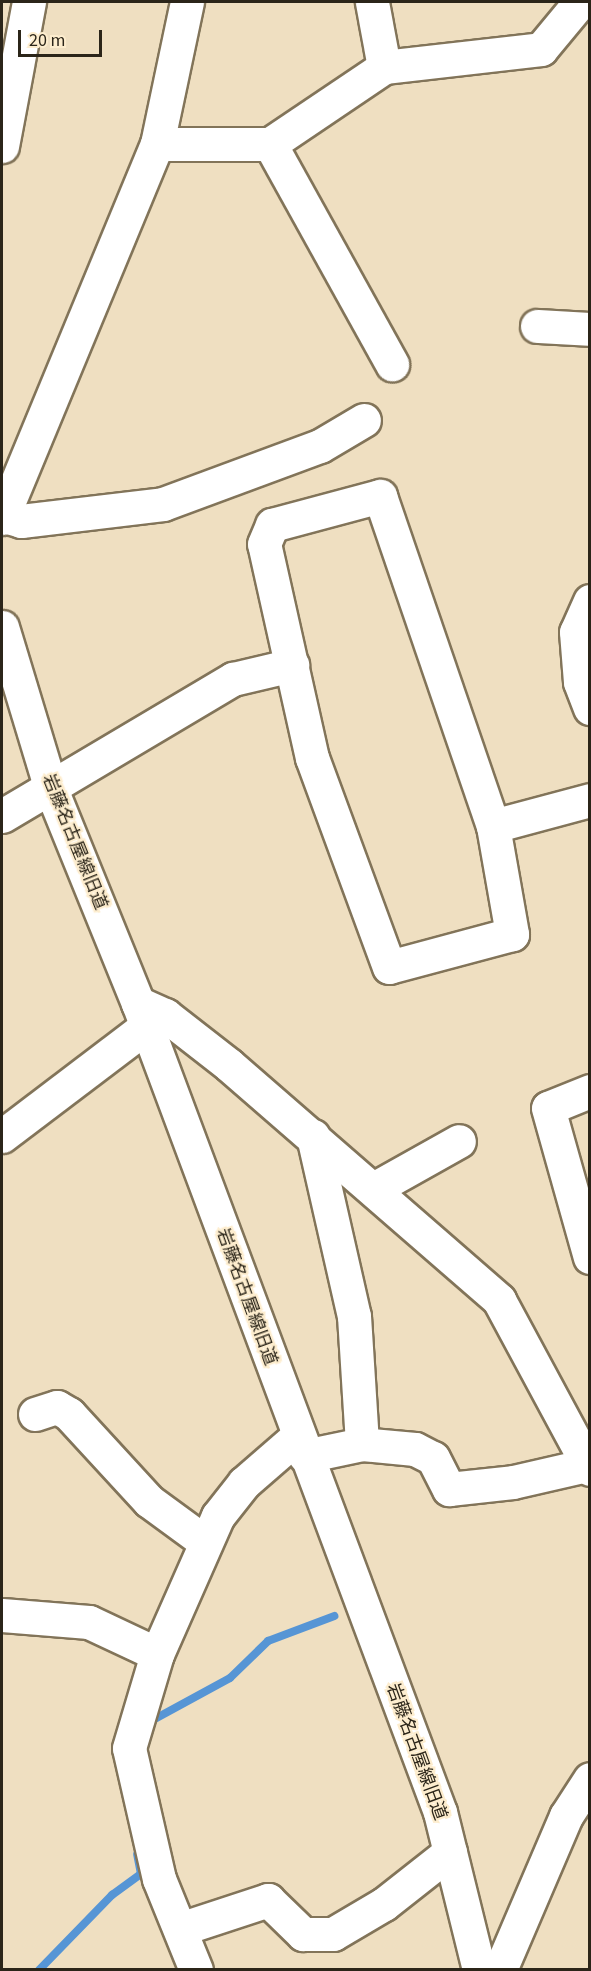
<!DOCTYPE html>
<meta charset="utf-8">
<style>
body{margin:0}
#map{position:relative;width:591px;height:1971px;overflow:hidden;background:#efdfc1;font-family:"Source Sans 3","Noto Sans JP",sans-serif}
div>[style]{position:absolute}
.stream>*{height:8px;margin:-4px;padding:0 4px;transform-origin:4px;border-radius:4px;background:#5695d5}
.roads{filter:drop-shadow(2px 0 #827459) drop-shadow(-2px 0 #827459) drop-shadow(0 2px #827459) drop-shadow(0 -2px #827459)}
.minor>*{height:33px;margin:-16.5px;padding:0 16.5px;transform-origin:16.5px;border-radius:16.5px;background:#fff}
span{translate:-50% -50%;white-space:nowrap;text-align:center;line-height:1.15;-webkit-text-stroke:4.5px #fdedce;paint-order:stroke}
.street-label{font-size:18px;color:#2b2519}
.frame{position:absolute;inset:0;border:3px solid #2b2519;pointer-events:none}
.scale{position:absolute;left:18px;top:30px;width:84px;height:27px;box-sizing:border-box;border:3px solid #2b2519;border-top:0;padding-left:8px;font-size:18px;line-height:21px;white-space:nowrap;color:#2b2519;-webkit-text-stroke:4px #fdedce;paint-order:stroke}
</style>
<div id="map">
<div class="stream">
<div style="left:151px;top:1721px;width:90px;rotate:-28.6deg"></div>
<div style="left:230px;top:1678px;width:53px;rotate:-44.2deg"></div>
<div style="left:268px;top:1641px;width:71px;rotate:-20.7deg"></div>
<div style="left:39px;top:1970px;width:105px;rotate:-45.8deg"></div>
<div style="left:112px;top:1895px;width:36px;rotate:-36deg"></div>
<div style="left:141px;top:1874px;width:20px;rotate:-101deg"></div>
</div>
<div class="roads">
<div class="minor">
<div style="left:384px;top:67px;width:158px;rotate:-6.5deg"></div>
<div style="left:541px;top:49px;width:61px;rotate:-50.3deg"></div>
<div style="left:157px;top:144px;width:113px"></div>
<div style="left:270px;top:144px;width:138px;rotate:-34deg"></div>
<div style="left:384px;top:67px;width:66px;rotate:-100.5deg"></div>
<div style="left:270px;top:144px;width:252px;rotate:61deg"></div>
<div style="left:2px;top:146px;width:147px;rotate:-79.4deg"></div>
<div style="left:537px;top:326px;width:53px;rotate:3.2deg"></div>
<div style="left:380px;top:496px;width:349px;rotate:71.1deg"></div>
<div style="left:493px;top:826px;width:110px;rotate:80deg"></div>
<div style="left:512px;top:934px;width:127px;rotate:165deg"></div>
<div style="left:389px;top:967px;width:223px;rotate:-110.2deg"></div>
<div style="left:312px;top:758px;width:219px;rotate:-102.6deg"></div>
<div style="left:264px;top:544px;width:21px;rotate:-67deg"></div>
<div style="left:272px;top:525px;width:112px;rotate:-15deg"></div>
<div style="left:4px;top:516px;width:18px;rotate:16deg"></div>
<div style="left:21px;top:521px;width:143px;rotate:-6.8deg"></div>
<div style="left:163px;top:504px;width:167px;rotate:-20.3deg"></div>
<div style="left:320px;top:446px;width:51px;rotate:-30.6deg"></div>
<div style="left:2px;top:518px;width:405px;rotate:-67.5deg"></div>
<div style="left:157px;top:144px;width:145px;rotate:-78.1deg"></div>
<div style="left:590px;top:601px;width:34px;rotate:114deg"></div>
<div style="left:576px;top:632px;width:50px;rotate:85.4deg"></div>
<div style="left:580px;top:682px;width:28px;rotate:69deg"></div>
<div style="left:2px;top:627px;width:169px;rotate:73.2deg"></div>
<div style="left:51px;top:789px;width:231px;rotate:67.9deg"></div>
<div style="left:138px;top:1003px;width:864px;rotate:69.53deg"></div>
<div style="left:440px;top:1812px;width:163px;rotate:76.1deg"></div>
<div style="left:2px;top:816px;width:269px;rotate:-30.7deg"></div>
<div style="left:233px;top:679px;width:61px;rotate:-13.3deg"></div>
<div style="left:493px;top:826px;width:100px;rotate:-15deg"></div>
<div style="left:138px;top:1003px;width:30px;rotate:24deg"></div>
<div style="left:165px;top:1015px;width:81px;rotate:38deg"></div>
<div style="left:229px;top:1065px;width:358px;rotate:41deg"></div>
<div style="left:499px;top:1300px;width:192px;rotate:61.7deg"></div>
<div style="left:590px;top:1091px;width:45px;rotate:158deg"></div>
<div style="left:548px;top:1108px;width:155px;rotate:74.3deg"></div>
<div style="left:2px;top:1136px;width:182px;rotate:-37.2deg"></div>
<div style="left:313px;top:1136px;width:185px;rotate:77.2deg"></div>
<div style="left:354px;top:1316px;width:128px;rotate:86.4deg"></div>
<div style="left:375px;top:1188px;width:96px;rotate:-29.2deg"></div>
<div style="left:35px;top:1414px;width:23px;rotate:-18deg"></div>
<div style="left:57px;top:1407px;width:14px;rotate:30deg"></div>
<div style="left:69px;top:1414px;width:118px;rotate:47.4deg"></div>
<div style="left:149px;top:1501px;width:69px;rotate:36.2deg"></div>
<div style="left:305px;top:1456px;width:58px;rotate:-11.9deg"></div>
<div style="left:362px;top:1444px;width:53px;rotate:5.4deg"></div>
<div style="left:415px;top:1449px;width:20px;rotate:27deg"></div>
<div style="left:433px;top:1458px;width:35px;rotate:63deg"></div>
<div style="left:449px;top:1489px;width:64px;rotate:-6.2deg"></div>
<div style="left:513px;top:1482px;width:76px;rotate:-12.9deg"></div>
<div style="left:2px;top:1615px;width:87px;rotate:4.6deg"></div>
<div style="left:89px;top:1622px;width:75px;rotate:25.2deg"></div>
<div style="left:180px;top:1929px;width:93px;rotate:-18.2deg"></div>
<div style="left:268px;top:1900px;width:49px;rotate:44.2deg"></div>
<div style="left:303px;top:1934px;width:30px"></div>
<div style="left:333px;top:1934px;width:59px;rotate:-30.5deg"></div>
<div style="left:384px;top:1904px;width:84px;rotate:-38.2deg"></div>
<div style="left:196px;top:1970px;width:98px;rotate:-112.1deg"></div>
<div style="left:159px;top:1879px;width:134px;rotate:-102.9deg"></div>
<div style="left:129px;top:1748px;width:98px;rotate:-73.4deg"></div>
<div style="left:157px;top:1654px;width:151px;rotate:-66.2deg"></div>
<div style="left:218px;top:1516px;width:42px;rotate:-51.8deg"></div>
<div style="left:244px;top:1483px;width:70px;rotate:-41deg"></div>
<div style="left:500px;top:1970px;width:168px;rotate:-66.8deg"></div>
<div style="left:566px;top:1816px;width:44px;rotate:-57deg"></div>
</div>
</div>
<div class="street-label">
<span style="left:74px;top:842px;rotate:68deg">岩藤名古屋線旧道</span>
<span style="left:246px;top:1297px;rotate:70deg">岩藤名古屋線旧道</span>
<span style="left:416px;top:1752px;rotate:70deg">岩藤名古屋線旧道</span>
</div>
<div class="frame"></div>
<div class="scale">20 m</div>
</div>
